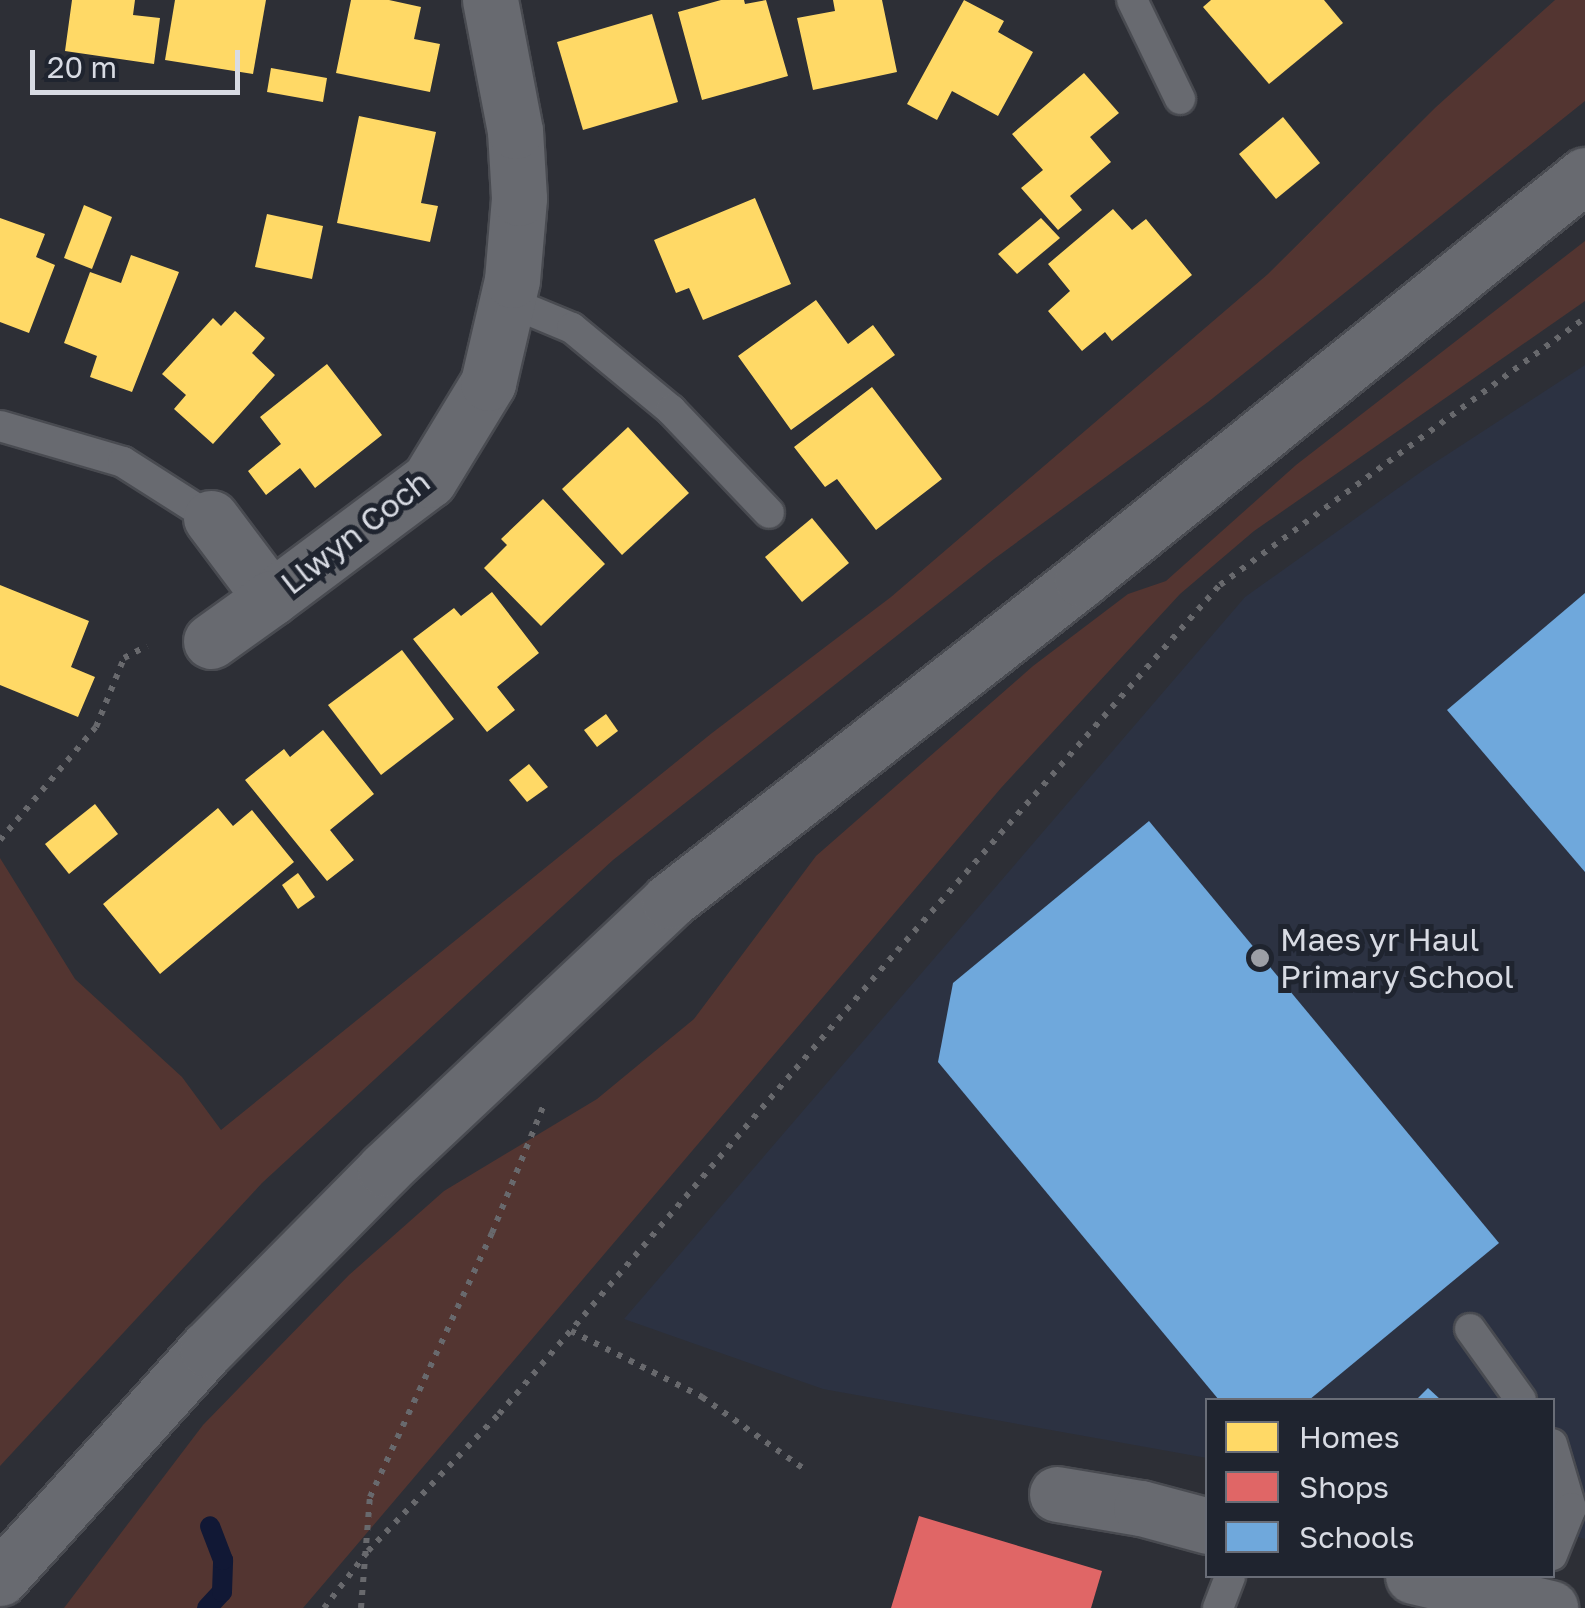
<!DOCTYPE html>
<style>
body{margin:0}
#map{position:relative;width:1585px;height:1608px;overflow:hidden;background:#2d2f36;font-family:"Golos Text",sans-serif}
div>[style]{position:absolute}
.built>*{inset:0;background:#2c3242}
.green>*{inset:0;background:#533531}
.homes>*{inset:0;background:#ffd966}
.shops>*{inset:0;background:#e06666}
.schools>*{inset:0;background:#6fa8dc}
.stream>*{height:20px;margin:-10px;padding:0 10px;transform-origin:10px;border-radius:10px;background:#111835}
.path>*{height:6px;margin-top:-3px;transform-origin:0;background:repeating-linear-gradient(90deg,#68696d 0 5px,transparent 0 13px)}
.roads{filter:drop-shadow(2px 0 #494b51) drop-shadow(-2px 0 #494b51) drop-shadow(0 2px #494b51) drop-shadow(0 -2px #494b51)}
.service>*{height:30px;margin:-15px;padding:0 15px;transform-origin:15px;border-radius:15px;background:#686a70}
.minor>*{height:55px;margin:-27.5px;padding:0 27.5px;transform-origin:27.5px;border-radius:27.5px;background:#686a70}
.secondary>*{height:55px;margin:-27.5px;padding:0 27.5px;transform-origin:27.5px;border-radius:27.5px;background:#686a70}
.dots>*{width:28px;height:28px;translate:-50% -50%;box-sizing:border-box;border:5px solid #1f242f;border-radius:50%}
span{translate:-50% -50%;white-space:nowrap;text-align:center;line-height:1.15;-webkit-text-stroke:10px #1f242f;paint-order:stroke}
.street-label{font-size:32px;color:#d8dbe3}
.poi-label{font-size:32px;color:#d8dbe3}
.left{translate:0 -50%;text-align:left}
.legend{position:absolute;left:1205px;top:1398px;width:350px;height:180px;box-sizing:border-box;background:#1f242f;border:2px solid #696d77;margin:0;padding:12px 18px;list-style:none;font-size:30px;color:#d8dbe3}
.legend li{display:flex;align-items:center;gap:20px;height:50px}
.legend b{width:50px;border:2px solid #696d77}
.scale{position:absolute;left:30px;top:50px;width:210px;height:45px;box-sizing:border-box;border:5px solid #d8dbe3;border-top:0;padding-left:12px;font-size:30px;line-height:35px;white-space:nowrap;color:#d8dbe3;-webkit-text-stroke:8px #1f242f;paint-order:stroke}
</style>
<div id="map">
<div class="built">
<div style="clip-path:polygon(1585px 365px,1585px 1539px,1553px 1530px,1552px 1400px,1208px 1400px,1207px 1458px,823px 1389px,624px 1319px,1245px 597px,1425px 469px)"></div>
</div>
<div class="green">
<div style="clip-path:polygon(1555px 0,1585px 0,1585px 101px,1208px 402px,994px 559px,613px 860px,262px 1183px,0 1466px,0 858px,75px 979px,182px 1077px,221px 1130px,712px 733px,891px 597px,1268px 274px,1436px 107px)"></div>
<div style="clip-path:polygon(1585px 241px,1585px 301px,1254px 531px,1180px 594px,1001px 788px,303px 1608px,64px 1608px,203px 1425px,349px 1275px,444px 1191px,597px 1099px,694px 1019px,816px 856px,1033px 666px,1128px 594px,1166px 581px,1296px 465px)"></div>
</div>
<div class="homes">
<div style="clip-path:polygon(72px 0,135px 0,133px 15px,160px 18px,154px 64px,65px 51px)"></div>
<div style="clip-path:polygon(175px 0,266px 0,253px 74px,165px 60px)"></div>
<div style="clip-path:polygon(351px 0,389px 0,421px 7px,414px 39px,440px 44px,430px 92px,336px 73px)"></div>
<div style="clip-path:polygon(721px 0,744px 0,745px 4px,766px 0,788px 76px,702px 100px,678px 12px)"></div>
<div style="clip-path:polygon(833px 0,882px 0,897px 72px,813px 90px,797px 18px,835px 11px)"></div>
<div style="clip-path:polygon(964px 0,1004px 21px,998px 32px,1033px 52px,998px 116px,952px 91px,937px 120px,907px 104px)"></div>
<div style="clip-path:polygon(1211px 0,1324px 0,1343px 23px,1269px 84px,1203px 7px)"></div>
<div style="clip-path:polygon(652px 14px,678px 102px,583px 130px,557px 42px)"></div>
<div style="clip-path:polygon(271px 68px,327px 78px,323px 102px,267px 92px)"></div>
<div style="clip-path:polygon(1084px 73px,1119px 113px,1090px 137px,1111px 162px,1070px 196px,1082px 210px,1058px 230px,1021px 188px,1043px 170px,1012px 134px)"></div>
<div style="clip-path:polygon(359px 116px,436px 132px,421px 203px,438px 206px,430px 242px,337px 223px)"></div>
<div style="clip-path:polygon(1283px 117px,1320px 163px,1276px 199px,1239px 154px)"></div>
<div style="clip-path:polygon(755px 198px,791px 284px,703px 320px,689px 288px,676px 293px,654px 240px)"></div>
<div style="clip-path:polygon(84px 205px,112px 217px,92px 269px,64px 258px)"></div>
<div style="clip-path:polygon(1113px 209px,1132px 230px,1146px 219px,1192px 275px,1112px 341px,1105px 332px,1082px 351px,1048px 311px,1070px 291px,1048px 264px)"></div>
<div style="clip-path:polygon(267px 214px,323px 226px,312px 279px,255px 267px)"></div>
<div style="clip-path:polygon(0 218px,45px 234px,36px 257px,55px 265px,29px 333px,0 322px)"></div>
<div style="clip-path:polygon(1041px 218px,1060px 238px,1017px 274px,998px 254px)"></div>
<div style="clip-path:polygon(131px 255px,179px 272px,132px 392px,90px 377px,97px 356px,64px 343px,90px 272px,121px 283px)"></div>
<div style="clip-path:polygon(816px 300px,848px 344px,873px 325px,895px 355px,791px 430px,738px 356px)"></div>
<div style="clip-path:polygon(235px 311px,265px 338px,252px 353px,275px 375px,213px 444px,174px 409px,186px 395px,162px 374px,213px 318px,221px 326px)"></div>
<div style="clip-path:polygon(327px 364px,382px 435px,315px 488px,300px 468px,266px 495px,248px 471px,281px 444px,260px 417px)"></div>
<div style="clip-path:polygon(872px 387px,942px 479px,876px 530px,837px 479px,825px 487px,794px 447px)"></div>
<div style="clip-path:polygon(628px 427px,689px 493px,622px 555px,562px 489px)"></div>
<div style="clip-path:polygon(543px 499px,605px 564px,541px 626px,484px 568px,507px 545px,501px 539px)"></div>
<div style="clip-path:polygon(812px 518px,849px 563px,802px 602px,765px 557px)"></div>
<div style="clip-path:polygon(0 585px,89px 621px,71px 667px,95px 677px,78px 717px,0 685px)"></div>
<div style="clip-path:polygon(492px 592px,539px 653px,497px 687px,515px 710px,487px 732px,413px 639px,454px 608px,461px 616px)"></div>
<div style="clip-path:polygon(402px 650px,454px 719px,381px 775px,328px 705px)"></div>
<div style="clip-path:polygon(606px 714px,618px 731px,597px 747px,584px 730px)"></div>
<div style="clip-path:polygon(323px 730px,374px 794px,330px 830px,354px 860px,327px 881px,245px 780px,284px 749px,290px 757px)"></div>
<div style="clip-path:polygon(529px 764px,548px 787px,527px 802px,509px 780px)"></div>
<div style="clip-path:polygon(95px 804px,118px 834px,69px 874px,45px 844px)"></div>
<div style="clip-path:polygon(218px 808px,233px 826px,252px 810px,294px 862px,160px 974px,103px 904px)"></div>
<div style="clip-path:polygon(298px 873px,315px 897px,298px 909px,282px 885px)"></div>
</div>
<div class="shops">
<div style="clip-path:polygon(919px 1516px,1102px 1571px,1091px 1608px,891px 1608px)"></div>
</div>
<div class="schools">
<div style="clip-path:polygon(1585px 593px,1585px 872px,1447px 710px)"></div>
<div style="clip-path:polygon(1149px 821px,1499px 1243px,1309px 1400px,1219px 1400px,938px 1062px,953px 983px)"></div>
<div style="clip-path:polygon(1428px 1388px,1441px 1400px,1416px 1400px)"></div>
</div>
<div class="stream">
<div style="left:207px;top:1608px;width:22px;rotate:-47deg"></div>
<div style="left:222px;top:1592px;width:32px;rotate:-88deg"></div>
<div style="left:223px;top:1560px;width:36px;rotate:-111deg"></div>
</div>
<div class="path">
<div style="left:0;top:840px;width:148px;rotate:-49.7deg"></div>
<div style="left:96px;top:727px;width:74px;rotate:-67.9deg"></div>
<div style="left:124px;top:658px;width:26px;rotate:-28deg"></div>
<div style="left:571px;top:1331px;width:147px;rotate:26.7deg"></div>
<div style="left:702px;top:1397px;width:125px;rotate:35.2deg"></div>
<div style="left:324px;top:1608px;width:72px;rotate:-52.3deg"></div>
<div style="left:368px;top:1551px;width:190px;rotate:-46.3deg"></div>
<div style="left:499px;top:1414px;width:611px;rotate:-49.32deg"></div>
<div style="left:897px;top:951px;width:488px;rotate:-48.6deg"></div>
<div style="left:1220px;top:585px;width:452px;rotate:-36.2deg"></div>
<div style="left:361px;top:1608px;width:111px;rotate:-85.4deg"></div>
<div style="left:370px;top:1497px;width:291px;rotate:-65.2deg"></div>
<div style="left:492px;top:1233px;width:136px;rotate:-68deg"></div>
</div>
<div class="roads">
<div class="service">
<div style="left:1132px;top:0;width:110px;rotate:64.1deg"></div>
<div style="left:507px;top:301px;width:70px;rotate:22.6deg"></div>
<div style="left:572px;top:328px;width:129px;rotate:39.6deg"></div>
<div style="left:671px;top:410px;width:142px;rotate:46.4deg"></div>
<div style="left:0;top:426px;width:128px;rotate:16.3deg"></div>
<div style="left:123px;top:462px;width:104px;rotate:32.5deg"></div>
<div style="left:1470px;top:1329px;width:87px;rotate:54.3deg"></div>
<div style="left:1552px;top:1444px;width:67px;rotate:73.5deg"></div>
<div style="left:1571px;top:1508px;width:51px;rotate:112deg"></div>
<div style="left:1218px;top:1608px;width:34px;rotate:-69deg"></div>
</div>
<div class="minor">
<div style="left:211px;top:518px;width:100px;rotate:53.1deg"></div>
<div style="left:271px;top:598px;width:197px;rotate:-36.8deg"></div>
<div style="left:429px;top:480px;width:114px;rotate:-58.7deg"></div>
<div style="left:488px;top:383px;width:106px;rotate:-76.9deg"></div>
<div style="left:512px;top:280px;width:82px;rotate:-85.1deg"></div>
<div style="left:519px;top:198px;width:67px;rotate:-93.4deg"></div>
<div style="left:515px;top:131px;width:133px;rotate:-100.8deg"></div>
<div style="left:211px;top:641px;width:74px;rotate:-35.6deg"></div>
<div style="left:1057px;top:1494px;width:85px;rotate:9.5deg"></div>
<div style="left:1141px;top:1508px;width:69px;rotate:15deg"></div>
<div style="left:1413px;top:1576px;width:141px;rotate:13.1deg"></div>
</div>
<div class="secondary">
<div style="left:0;top:1578px;width:309px;rotate:-47.9deg"></div>
<div style="left:207px;top:1349px;width:253px;rotate:-45.3deg"></div>
<div style="left:385px;top:1169px;width:390px;rotate:-43.3deg"></div>
<div style="left:669px;top:901px;width:524px;rotate:-37.94deg"></div>
<div style="left:1082px;top:579px;width:645px;rotate:-38.77deg"></div>
</div>
</div>
<div class="dots">
<div style="left:1260px;top:958px;background:#9c9fa6"></div>
</div>
<div class="street-label">
<span style="left:355px;top:532px;rotate:-38deg">Llwyn Coch</span>
</div>
<div class="poi-label">
<span class="left" style="left:1280px;top:958px">Maes yr Haul<br>Primary School</span>
</div>
<ul class="legend">
<li><b style="height:28px;background:#ffd966"></b>Homes</li>
<li><b style="height:28px;background:#e06666"></b>Shops</li>
<li><b style="height:28px;background:#6fa8dc"></b>Schools</li>
</ul>
<div class="scale">20 m</div>
</div>
